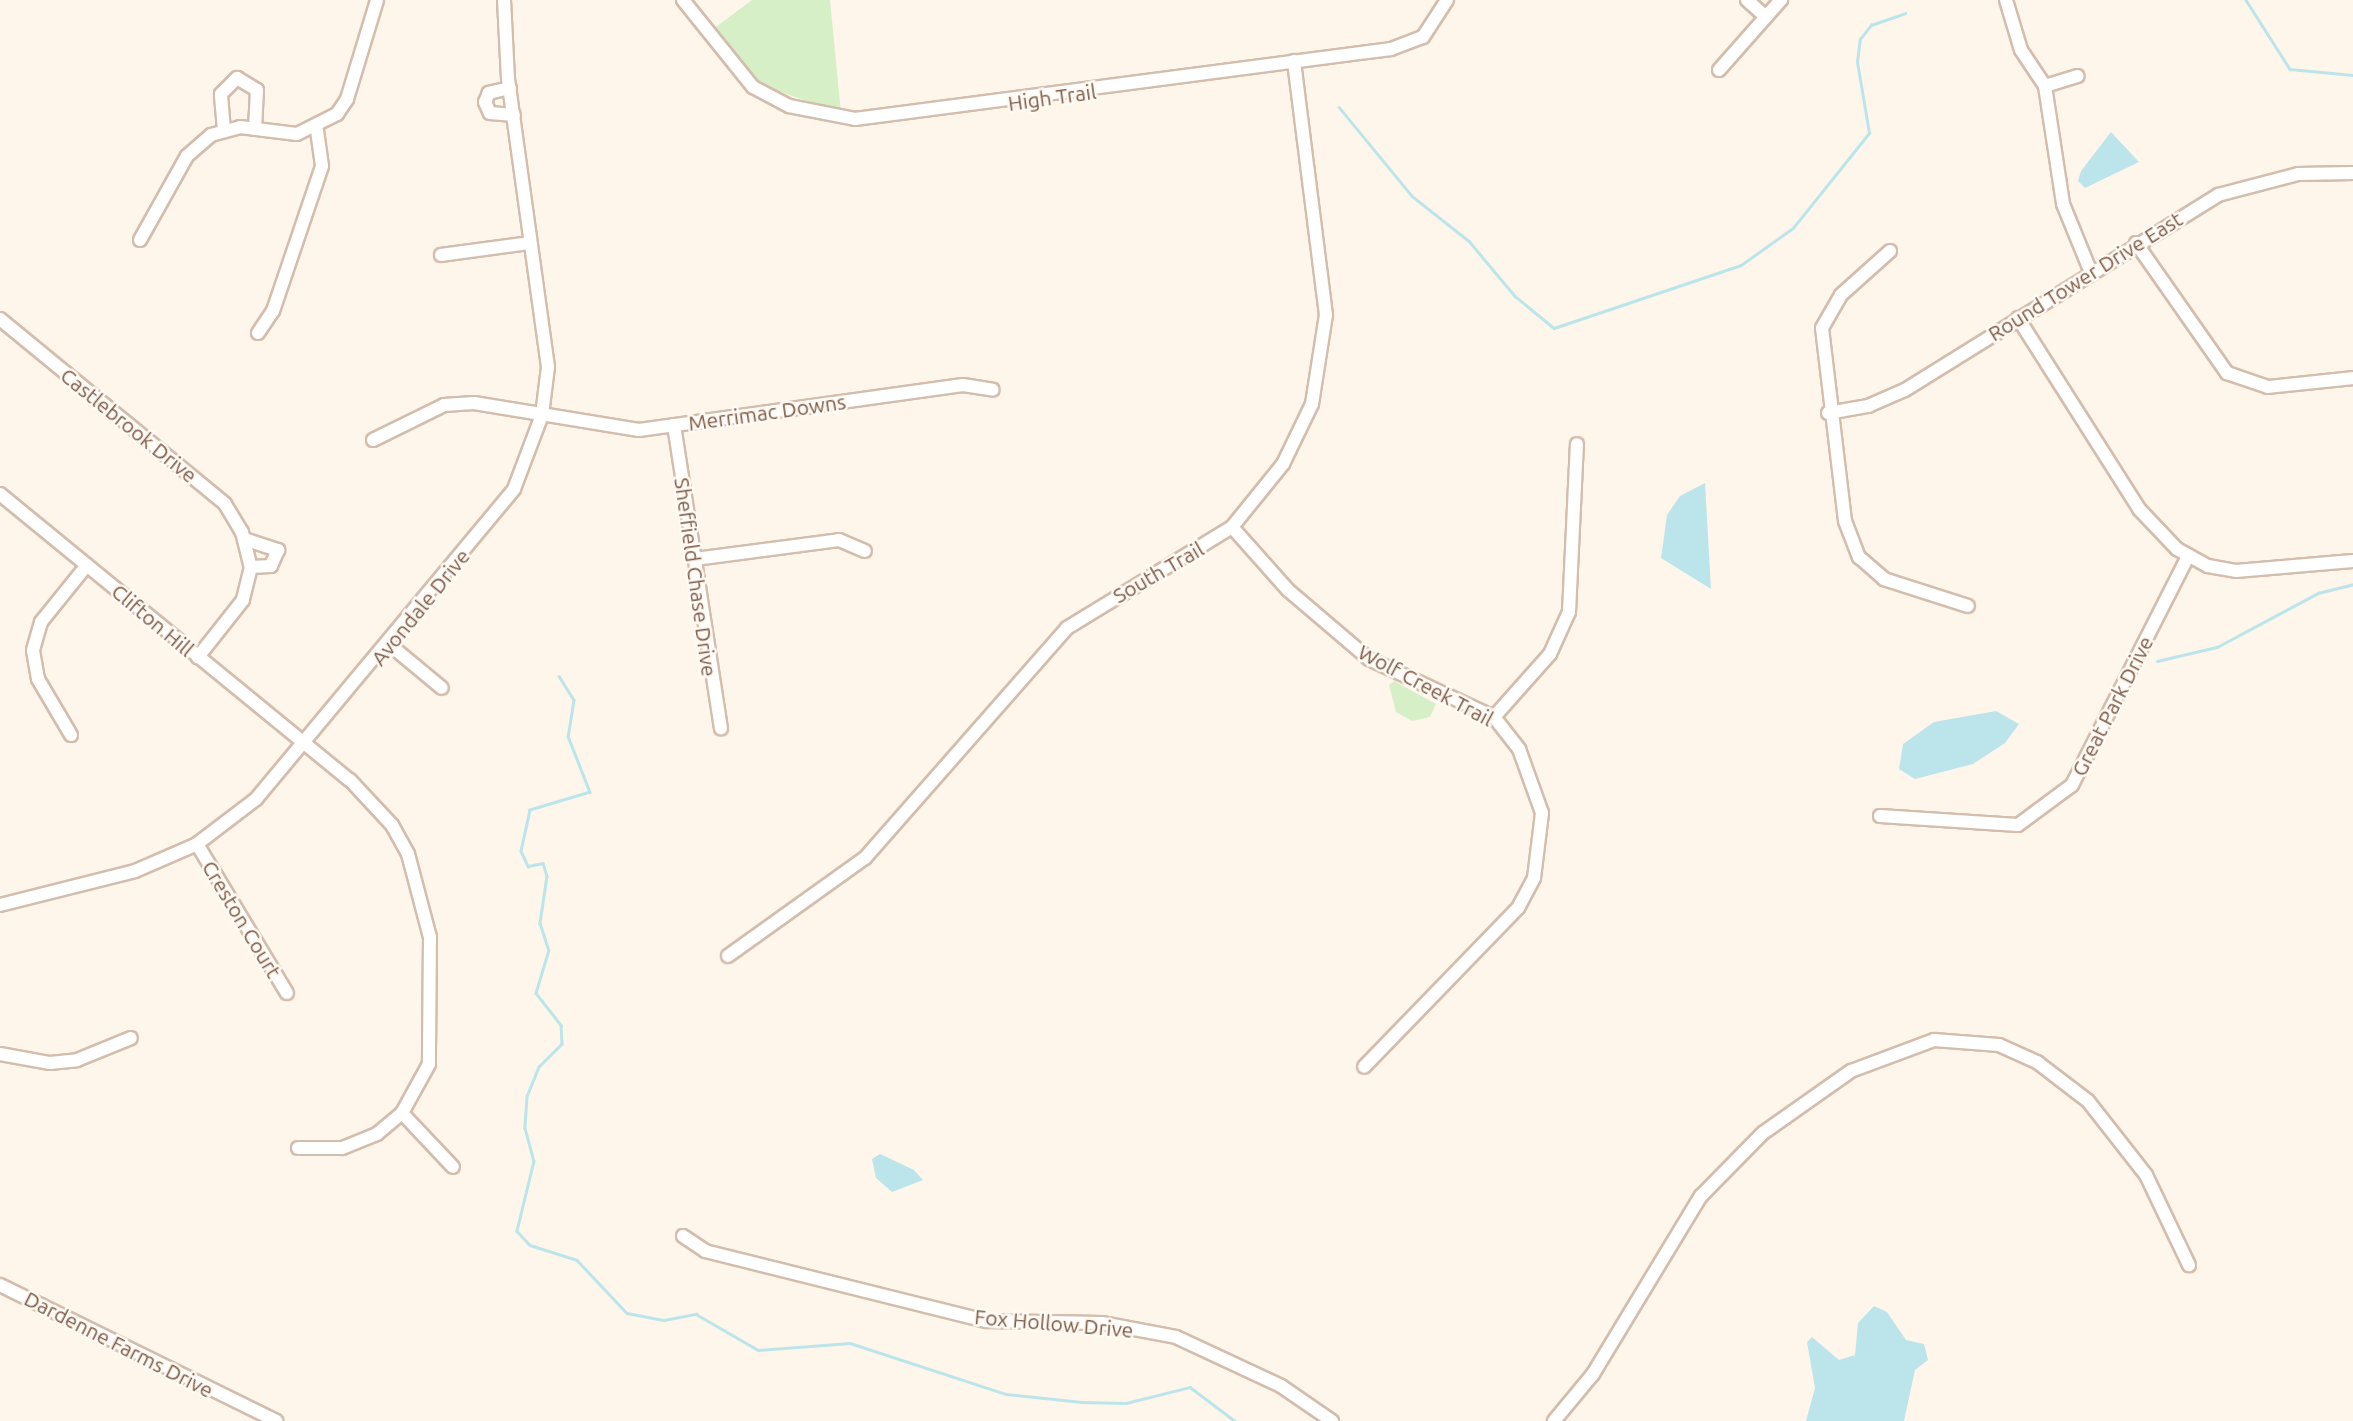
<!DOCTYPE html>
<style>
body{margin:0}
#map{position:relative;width:2353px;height:1421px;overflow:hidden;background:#fef6ea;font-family:Ubuntu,sans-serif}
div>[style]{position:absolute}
.green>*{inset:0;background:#d7efc6}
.water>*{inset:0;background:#bbe5eb}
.stream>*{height:2.5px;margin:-1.25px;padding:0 1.25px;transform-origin:1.25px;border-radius:1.25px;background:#bbe5eb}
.roads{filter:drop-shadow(2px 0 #d3bdad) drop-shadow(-2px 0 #d3bdad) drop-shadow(0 2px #d3bdad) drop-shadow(0 -2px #d3bdad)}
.minor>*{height:12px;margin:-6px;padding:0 6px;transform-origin:6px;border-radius:6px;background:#fff}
span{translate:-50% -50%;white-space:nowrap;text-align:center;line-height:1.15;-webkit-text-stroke:5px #fffaf3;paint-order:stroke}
.street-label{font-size:21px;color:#7d5b49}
</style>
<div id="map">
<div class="green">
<div style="clip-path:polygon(752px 0,830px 0,841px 113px,755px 83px,709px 32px)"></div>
<div style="clip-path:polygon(1394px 681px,1436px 704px,1430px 717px,1412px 721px,1396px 712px,1389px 685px)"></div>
</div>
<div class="water">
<div style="clip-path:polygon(2111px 132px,2139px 162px,2085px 188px,2078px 181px,2081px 171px)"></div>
<div style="clip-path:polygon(1705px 483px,1711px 589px,1661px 558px,1667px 515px,1680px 496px)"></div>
<div style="clip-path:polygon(1996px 711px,2019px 724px,2005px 743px,1973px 764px,1915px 779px,1899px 769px,1903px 744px,1934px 722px)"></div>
<div style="clip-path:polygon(880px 1154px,914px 1170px,923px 1180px,892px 1192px,876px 1178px,872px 1159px)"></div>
<div style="clip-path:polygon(1874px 1306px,1887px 1312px,1906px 1340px,1924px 1344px,1928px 1360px,1915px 1370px,1904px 1421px,1806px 1421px,1815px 1388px,1807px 1342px,1812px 1337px,1839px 1360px,1855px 1355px,1858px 1323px)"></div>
</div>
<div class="stream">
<div style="left:2246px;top:0;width:82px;rotate:57.5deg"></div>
<div style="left:2290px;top:69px;width:63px;rotate:5.4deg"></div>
<div style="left:1339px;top:107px;width:115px;rotate:50.6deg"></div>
<div style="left:1412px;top:196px;width:73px;rotate:38.3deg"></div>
<div style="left:1469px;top:241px;width:72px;rotate:50.1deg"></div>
<div style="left:1515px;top:296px;width:50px;rotate:39.4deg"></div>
<div style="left:1554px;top:328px;width:197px;rotate:-18.6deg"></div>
<div style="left:1741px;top:265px;width:64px;rotate:-35.4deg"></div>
<div style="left:1793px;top:228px;width:122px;rotate:-51.3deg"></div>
<div style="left:1869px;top:133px;width:72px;rotate:-99.6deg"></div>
<div style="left:1857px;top:62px;width:23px;rotate:-83deg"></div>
<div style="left:1860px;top:39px;width:18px;rotate:-52deg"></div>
<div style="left:1871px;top:25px;width:36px;rotate:-19deg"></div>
<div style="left:2157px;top:661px;width:62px;rotate:-13.1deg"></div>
<div style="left:2217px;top:647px;width:115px;rotate:-28.1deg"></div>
<div style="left:2318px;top:593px;width:36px;rotate:-14deg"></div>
<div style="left:559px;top:676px;width:28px;rotate:58deg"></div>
<div style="left:574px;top:700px;width:36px;rotate:99deg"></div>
<div style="left:568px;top:736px;width:60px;rotate:68.6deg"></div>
<div style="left:590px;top:792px;width:63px;rotate:163.3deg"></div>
<div style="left:530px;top:810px;width:42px;rotate:102.4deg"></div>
<div style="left:521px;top:851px;width:17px;rotate:65deg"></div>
<div style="left:528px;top:866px;width:15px;rotate:-11deg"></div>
<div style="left:543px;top:863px;width:14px;rotate:73deg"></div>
<div style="left:547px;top:876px;width:48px;rotate:98.5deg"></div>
<div style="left:540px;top:923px;width:28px;rotate:72deg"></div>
<div style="left:549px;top:950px;width:45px;rotate:106.8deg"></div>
<div style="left:536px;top:993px;width:41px;rotate:52deg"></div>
<div style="left:561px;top:1025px;width:19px;rotate:87deg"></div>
<div style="left:562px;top:1044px;width:33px;rotate:135deg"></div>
<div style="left:539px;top:1067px;width:32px;rotate:112deg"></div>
<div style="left:527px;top:1097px;width:31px;rotate:94deg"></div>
<div style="left:525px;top:1128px;width:34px;rotate:75deg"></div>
<div style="left:534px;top:1161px;width:72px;rotate:103.7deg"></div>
<div style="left:517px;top:1231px;width:19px;rotate:47deg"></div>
<div style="left:530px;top:1245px;width:49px;rotate:17.7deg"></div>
<div style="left:577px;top:1260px;width:73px;rotate:46.7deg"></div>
<div style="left:627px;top:1313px;width:38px;rotate:11deg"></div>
<div style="left:664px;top:1320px;width:33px;rotate:-11deg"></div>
<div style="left:696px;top:1314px;width:72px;rotate:30.1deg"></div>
<div style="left:758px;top:1350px;width:92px;rotate:-4.4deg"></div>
<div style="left:850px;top:1343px;width:164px;rotate:18.1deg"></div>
<div style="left:1006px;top:1394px;width:76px;rotate:6deg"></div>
<div style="left:1082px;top:1402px;width:44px;rotate:1.3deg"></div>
<div style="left:1126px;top:1403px;width:66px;rotate:-14deg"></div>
<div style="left:1190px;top:1387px;width:56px;rotate:37.1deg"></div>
</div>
<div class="roads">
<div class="minor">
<div style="left:683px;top:0;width:112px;rotate:51.2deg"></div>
<div style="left:753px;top:87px;width:41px;rotate:27.8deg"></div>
<div style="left:789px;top:106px;width:67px;rotate:11.1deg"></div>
<div style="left:855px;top:119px;width:541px;rotate:-7.44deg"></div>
<div style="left:1391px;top:49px;width:34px;rotate:-21deg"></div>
<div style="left:1423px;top:37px;width:44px;rotate:-57deg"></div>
<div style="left:1747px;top:0;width:24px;rotate:42deg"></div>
<div style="left:2006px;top:0;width:52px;rotate:73.3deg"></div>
<div style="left:2021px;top:50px;width:43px;rotate:56.3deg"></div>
<div style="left:2045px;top:86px;width:119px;rotate:81.3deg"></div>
<div style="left:2063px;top:204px;width:71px;rotate:67.8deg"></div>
<div style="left:1719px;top:70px;width:94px;rotate:-48.5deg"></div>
<div style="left:2045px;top:86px;width:34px;rotate:-17deg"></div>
<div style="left:510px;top:88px;width:22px;rotate:167deg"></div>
<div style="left:489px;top:93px;width:10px;rotate:114deg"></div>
<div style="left:485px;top:102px;width:12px;rotate:66deg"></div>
<div style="left:490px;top:113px;width:24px;rotate:5deg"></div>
<div style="left:224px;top:130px;width:36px;rotate:-95deg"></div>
<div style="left:221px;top:94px;width:23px;rotate:-45deg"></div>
<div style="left:237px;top:78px;width:23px;rotate:31deg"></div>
<div style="left:257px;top:90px;width:39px;rotate:93deg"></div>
<div style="left:140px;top:240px;width:96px;rotate:-60.8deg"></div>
<div style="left:187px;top:156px;width:32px;rotate:-41deg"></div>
<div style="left:211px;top:135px;width:30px;rotate:-15deg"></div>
<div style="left:240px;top:127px;width:57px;rotate:7deg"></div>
<div style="left:297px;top:134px;width:45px;rotate:-26.6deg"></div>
<div style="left:337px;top:114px;width:18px;rotate:-56deg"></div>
<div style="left:347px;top:99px;width:103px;rotate:-73.1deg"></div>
<div style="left:2136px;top:243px;width:159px;rotate:55deg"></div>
<div style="left:2227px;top:373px;width:43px;rotate:18.9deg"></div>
<div style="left:2268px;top:387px;width:85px;rotate:-6deg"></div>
<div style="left:1890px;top:251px;width:66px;rotate:138.1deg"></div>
<div style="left:1841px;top:295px;width:38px;rotate:120deg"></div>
<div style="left:1822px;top:328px;width:194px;rotate:83.2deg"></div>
<div style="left:1845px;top:521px;width:39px;rotate:69deg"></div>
<div style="left:1859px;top:557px;width:33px;rotate:41deg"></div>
<div style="left:1884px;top:579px;width:88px;rotate:17.8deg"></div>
<div style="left:441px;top:255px;width:90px;rotate:-7.7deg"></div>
<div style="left:2018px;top:318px;width:226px;rotate:57.6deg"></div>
<div style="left:2139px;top:509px;width:55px;rotate:46.5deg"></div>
<div style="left:2177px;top:549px;width:35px;rotate:29deg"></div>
<div style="left:2208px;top:566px;width:28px;rotate:10deg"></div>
<div style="left:2236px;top:571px;width:117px;rotate:-4.9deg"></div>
<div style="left:0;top:319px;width:291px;rotate:39.4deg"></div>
<div style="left:225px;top:504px;width:33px;rotate:59deg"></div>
<div style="left:242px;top:532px;width:36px;rotate:76deg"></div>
<div style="left:251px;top:567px;width:34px;rotate:104deg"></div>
<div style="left:243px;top:600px;width:73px;rotate:128.3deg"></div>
<div style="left:258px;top:333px;width:27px;rotate:-56deg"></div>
<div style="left:273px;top:311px;width:153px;rotate:-71.3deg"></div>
<div style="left:322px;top:166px;width:36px;rotate:-98deg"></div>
<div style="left:1828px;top:413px;width:41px;rotate:-9.9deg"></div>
<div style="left:1868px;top:406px;width:40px;rotate:-23.4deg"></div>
<div style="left:1905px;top:390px;width:369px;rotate:-31.9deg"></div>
<div style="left:2218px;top:195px;width:83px;rotate:-14.7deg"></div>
<div style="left:2298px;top:174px;width:55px;rotate:-1deg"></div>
<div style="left:674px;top:425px;width:307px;rotate:81.2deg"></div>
<div style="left:373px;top:440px;width:79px;rotate:-26.2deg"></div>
<div style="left:444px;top:405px;width:30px;rotate:-4deg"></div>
<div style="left:474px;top:403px;width:167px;rotate:9.3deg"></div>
<div style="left:639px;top:430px;width:327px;rotate:-7.9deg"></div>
<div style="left:963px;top:385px;width:30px;rotate:9deg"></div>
<div style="left:0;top:494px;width:452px;rotate:39.3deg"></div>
<div style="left:350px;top:780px;width:62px;rotate:47deg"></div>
<div style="left:392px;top:825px;width:33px;rotate:61deg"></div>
<div style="left:408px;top:854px;width:86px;rotate:75.2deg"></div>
<div style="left:430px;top:937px;width:127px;rotate:90.5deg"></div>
<div style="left:429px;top:1064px;width:56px;rotate:118.9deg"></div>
<div style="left:402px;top:1113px;width:33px;rotate:140deg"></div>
<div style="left:377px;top:1134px;width:38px;rotate:158deg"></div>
<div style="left:342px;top:1148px;width:44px;rotate:180deg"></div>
<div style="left:1232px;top:527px;width:84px;rotate:48.4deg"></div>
<div style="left:1288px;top:590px;width:106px;rotate:40.4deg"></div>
<div style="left:1369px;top:659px;width:138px;rotate:24.9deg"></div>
<div style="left:1494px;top:717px;width:41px;rotate:52deg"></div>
<div style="left:1519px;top:749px;width:68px;rotate:70.2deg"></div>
<div style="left:1542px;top:813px;width:65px;rotate:97deg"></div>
<div style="left:1534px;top:878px;width:34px;rotate:118deg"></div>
<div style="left:1518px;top:908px;width:221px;rotate:134.1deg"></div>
<div style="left:247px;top:540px;width:33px;rotate:18deg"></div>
<div style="left:278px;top:550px;width:17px;rotate:114deg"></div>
<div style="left:271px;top:566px;width:20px;rotate:177deg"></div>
<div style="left:695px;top:559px;width:145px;rotate:-7.5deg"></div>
<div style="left:839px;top:540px;width:28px;rotate:23deg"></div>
<div style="left:390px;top:645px;width:67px;rotate:39.6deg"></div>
<div style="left:1494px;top:717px;width:84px;rotate:-48.4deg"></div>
<div style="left:1550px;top:654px;width:46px;rotate:-65.7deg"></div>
<div style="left:1569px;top:612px;width:168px;rotate:-87.3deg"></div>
<div style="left:71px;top:735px;width:65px;rotate:-120.5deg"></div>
<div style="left:38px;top:679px;width:29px;rotate:-100deg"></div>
<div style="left:33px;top:650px;width:29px;rotate:-74deg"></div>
<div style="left:41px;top:622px;width:73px;rotate:-51.1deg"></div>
<div style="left:1880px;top:816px;width:138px;rotate:3.7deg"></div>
<div style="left:2018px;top:825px;width:67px;rotate:-36.5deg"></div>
<div style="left:2072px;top:785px;width:257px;rotate:-63.1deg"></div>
<div style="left:197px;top:844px;width:174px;rotate:58.9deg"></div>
<div style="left:0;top:905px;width:139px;rotate:-14.1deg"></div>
<div style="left:135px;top:871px;width:68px;rotate:-23.5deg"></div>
<div style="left:197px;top:844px;width:74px;rotate:-37.3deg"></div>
<div style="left:256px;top:799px;width:403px;rotate:-50.2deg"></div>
<div style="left:514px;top:489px;width:79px;rotate:-69.3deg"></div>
<div style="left:542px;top:415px;width:48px;rotate:-82.9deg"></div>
<div style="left:548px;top:367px;width:291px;rotate:-97.9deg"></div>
<div style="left:508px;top:79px;width:79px;rotate:-92.9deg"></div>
<div style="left:728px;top:956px;width:168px;rotate:-35.6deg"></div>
<div style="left:865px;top:858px;width:306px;rotate:-48.7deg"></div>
<div style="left:1067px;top:628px;width:193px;rotate:-31.5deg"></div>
<div style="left:1232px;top:527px;width:81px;rotate:-51deg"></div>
<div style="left:1283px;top:464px;width:67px;rotate:-64.2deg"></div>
<div style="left:1312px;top:404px;width:90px;rotate:-81.1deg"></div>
<div style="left:1326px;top:315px;width:256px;rotate:-97.2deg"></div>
<div style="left:0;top:1054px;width:51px;rotate:10.2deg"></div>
<div style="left:50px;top:1063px;width:27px;rotate:-6deg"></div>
<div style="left:77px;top:1060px;width:58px;rotate:-22.2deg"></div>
<div style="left:402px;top:1113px;width:74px;rotate:46.6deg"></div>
<div style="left:683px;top:1236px;width:27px;rotate:34deg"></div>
<div style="left:705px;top:1251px;width:290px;rotate:14deg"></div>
<div style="left:986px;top:1321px;width:116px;rotate:1deg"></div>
<div style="left:1102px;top:1323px;width:75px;rotate:10.7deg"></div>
<div style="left:1176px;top:1337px;width:116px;rotate:25deg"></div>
<div style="left:1281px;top:1386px;width:62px;rotate:34.5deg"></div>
<div style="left:0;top:1285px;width:308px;rotate:26.2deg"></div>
<div style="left:1554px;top:1421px;width:61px;rotate:-50.3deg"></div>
<div style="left:1593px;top:1374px;width:208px;rotate:-58.8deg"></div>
<div style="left:1701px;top:1196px;width:88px;rotate:-45.5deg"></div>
<div style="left:1763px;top:1133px;width:108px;rotate:-35.2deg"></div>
<div style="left:1851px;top:1071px;width:89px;rotate:-20.5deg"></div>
<div style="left:1934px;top:1040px;width:65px;rotate:4.4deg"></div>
<div style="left:1999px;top:1045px;width:42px;rotate:24.1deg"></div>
<div style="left:2037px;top:1062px;width:64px;rotate:37.4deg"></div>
<div style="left:2088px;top:1101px;width:94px;rotate:51.9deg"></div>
<div style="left:2146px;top:1175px;width:100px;rotate:64.5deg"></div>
</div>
</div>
<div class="street-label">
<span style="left:1052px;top:97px;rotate:-8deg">High Trail</span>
<span style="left:2085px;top:276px;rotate:-32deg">Round Tower Drive East</span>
<span style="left:767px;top:412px;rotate:-8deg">Merrimac Downs</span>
<span style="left:129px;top:425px;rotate:39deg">Castlebrook Drive</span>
<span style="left:1158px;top:572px;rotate:-30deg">South Trail</span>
<span style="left:696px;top:577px;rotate:82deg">Sheffield Chase Drive</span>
<span style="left:420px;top:607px;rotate:-51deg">Avondale Drive</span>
<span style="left:153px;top:620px;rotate:40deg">Clifton Hill</span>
<span style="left:1426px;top:685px;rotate:28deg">Wolf Creek Trail</span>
<span style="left:2112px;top:706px;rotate:-63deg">Great Park Drive</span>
<span style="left:242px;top:919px;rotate:59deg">Creston Court</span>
<span style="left:1054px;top:1323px;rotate:5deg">Fox Hollow Drive</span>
<span style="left:119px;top:1344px;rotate:27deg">Dardenne Farms Drive</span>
</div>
</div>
